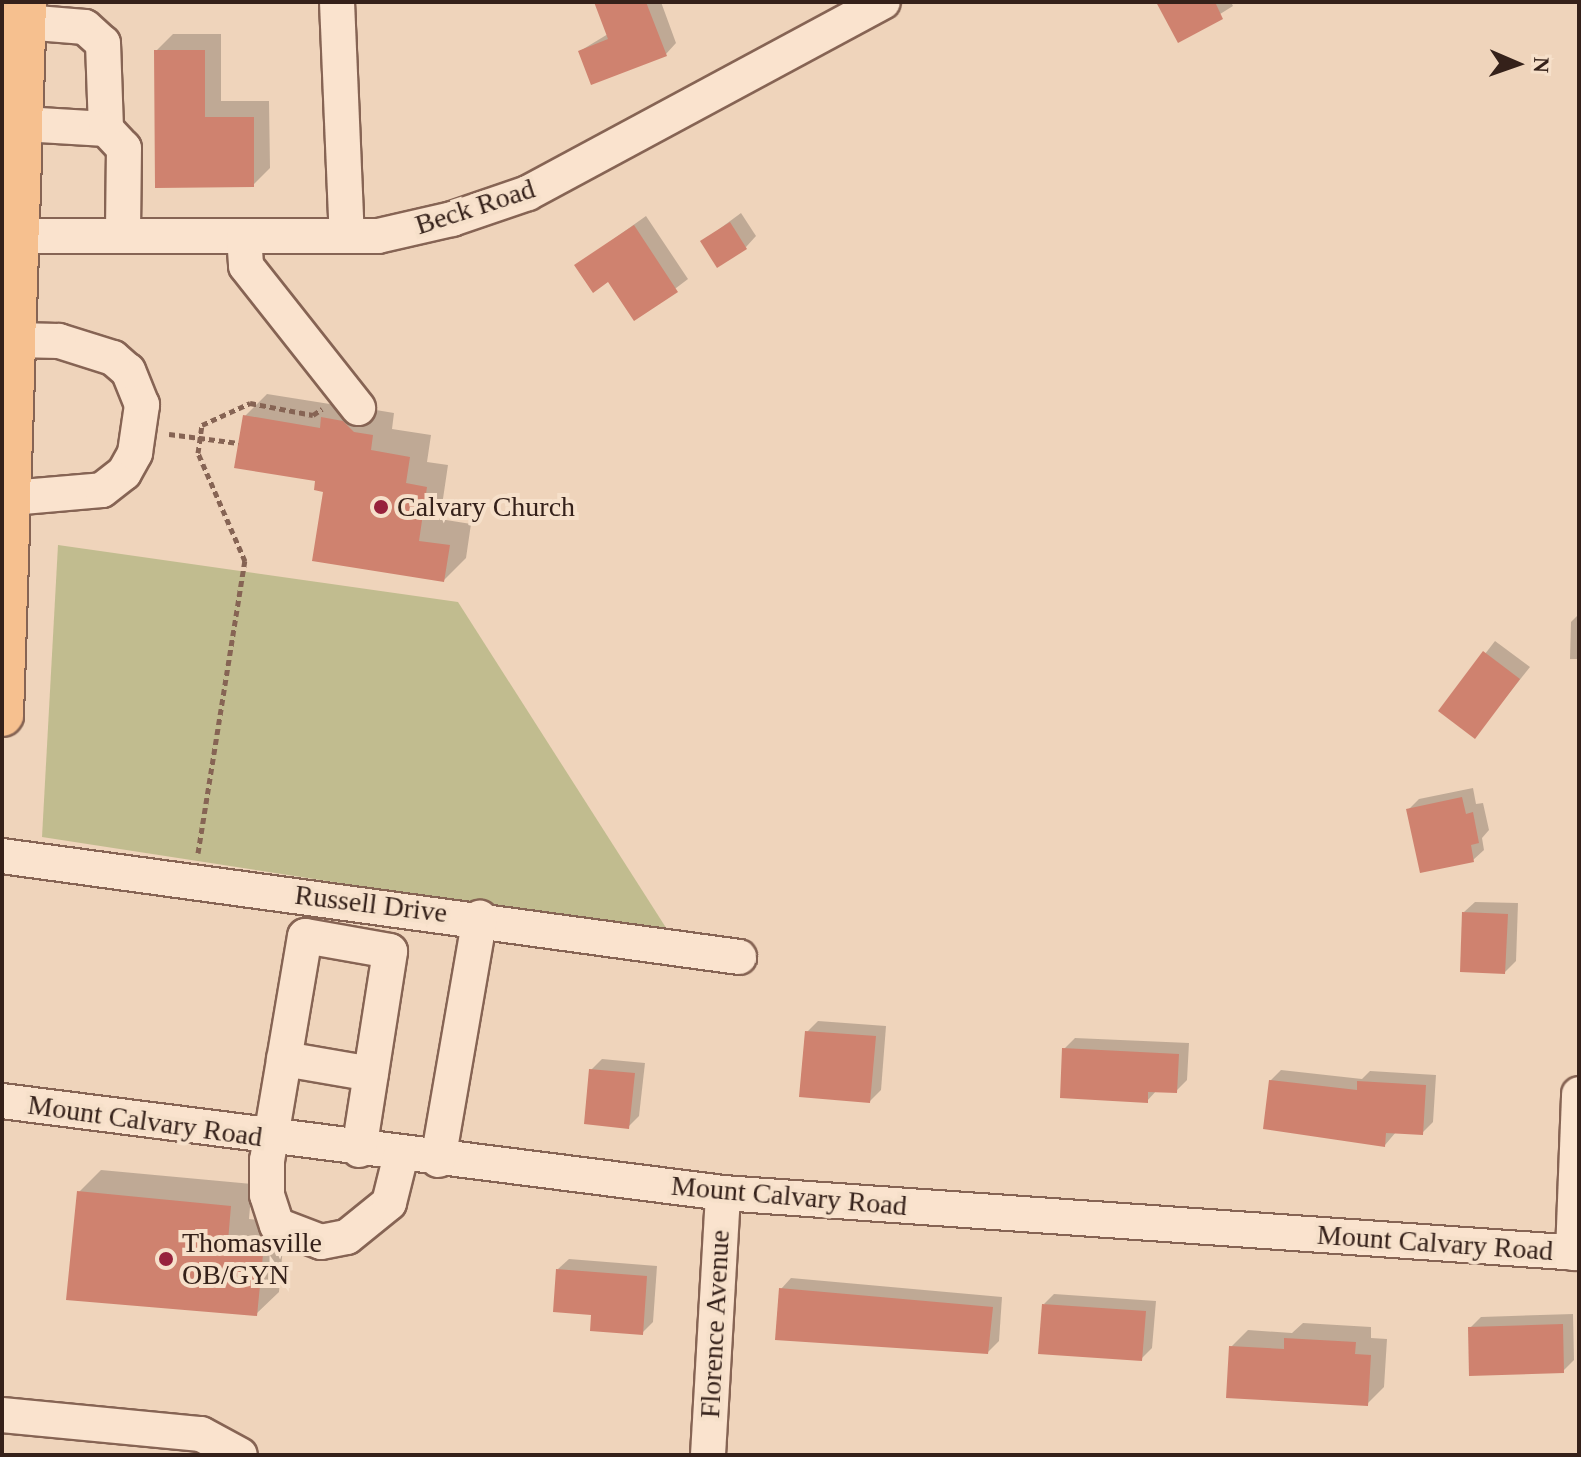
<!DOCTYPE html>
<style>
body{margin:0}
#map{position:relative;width:1581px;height:1457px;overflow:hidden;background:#efd4bb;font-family:"Times New Roman",serif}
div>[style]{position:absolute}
.cemetery>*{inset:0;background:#c1bc8f}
.shadow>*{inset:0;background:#0003}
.building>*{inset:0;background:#cf826f}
.path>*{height:5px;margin-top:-2.5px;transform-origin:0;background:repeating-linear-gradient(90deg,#866454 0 6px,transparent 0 10px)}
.roads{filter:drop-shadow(2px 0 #866454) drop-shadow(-2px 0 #866454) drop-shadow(0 2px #866454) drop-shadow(0 -2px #866454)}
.minor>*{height:34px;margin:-17px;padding:0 17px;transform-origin:17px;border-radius:17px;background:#fae3ce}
.major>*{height:42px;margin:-21px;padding:0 21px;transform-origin:21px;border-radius:21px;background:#f6c08f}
.dots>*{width:22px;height:22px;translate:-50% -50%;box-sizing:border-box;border:4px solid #f6e0ca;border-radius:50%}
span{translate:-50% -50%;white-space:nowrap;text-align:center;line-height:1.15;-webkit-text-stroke:8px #f6e0ca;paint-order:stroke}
.street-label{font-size:28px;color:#35211a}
.poi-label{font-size:28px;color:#35211a}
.left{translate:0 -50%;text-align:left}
.frame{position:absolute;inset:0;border:4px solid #35211a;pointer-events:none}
.north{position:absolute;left:1477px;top:24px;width:80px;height:80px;-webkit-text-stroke:6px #f6e0ca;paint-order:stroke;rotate:92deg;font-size:22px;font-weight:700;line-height:32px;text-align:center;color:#35211a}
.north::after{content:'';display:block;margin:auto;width:28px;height:36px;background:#35211a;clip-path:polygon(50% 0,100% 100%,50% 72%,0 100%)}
</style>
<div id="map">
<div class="cemetery">
<div style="clip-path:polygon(58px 545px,458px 602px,670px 934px,42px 837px)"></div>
</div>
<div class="shadow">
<div style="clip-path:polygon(596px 2px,661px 2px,676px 43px,666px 54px,580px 51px,608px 34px)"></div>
<div style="clip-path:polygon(1159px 2px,1231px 2px,1233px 6px,1178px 40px)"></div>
<div style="clip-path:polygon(173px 34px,221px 34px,221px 101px,269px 101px,270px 168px,253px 185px,156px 51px)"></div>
<div style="clip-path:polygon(741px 213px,756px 236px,746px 247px,703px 241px)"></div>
<div style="clip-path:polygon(646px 216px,688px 279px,635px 319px,609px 280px,577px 265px)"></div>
<div style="clip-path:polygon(267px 394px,336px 405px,365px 399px,376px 410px,394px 413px,392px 429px,431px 435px,427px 462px,448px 465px,440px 519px,471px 524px,466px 558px,444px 580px,325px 490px,245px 416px)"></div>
<div style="clip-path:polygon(1579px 614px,1579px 659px,1570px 659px,1571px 622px)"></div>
<div style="clip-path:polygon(1495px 641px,1530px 667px,1475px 736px,1441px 711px)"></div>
<div style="clip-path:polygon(1473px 788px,1476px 804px,1483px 803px,1489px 830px,1482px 838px,1484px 850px,1473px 860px,1408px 810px,1419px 799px)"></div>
<div style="clip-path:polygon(1475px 902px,1518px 903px,1516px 961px,1505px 972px,1464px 912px)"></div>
<div style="clip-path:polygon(818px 1021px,886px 1026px,881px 1090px,870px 1101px,807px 1032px)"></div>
<div style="clip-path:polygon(1075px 1038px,1189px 1043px,1187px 1080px,1176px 1091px,1157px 1090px,1147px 1101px,1064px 1049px)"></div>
<div style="clip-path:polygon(602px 1059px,645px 1063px,639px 1116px,628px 1127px,591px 1070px)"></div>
<div style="clip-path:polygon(1281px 1070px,1362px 1079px,1370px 1071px,1436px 1075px,1433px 1122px,1422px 1133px,1396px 1132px,1385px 1145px,1270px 1081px)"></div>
<div style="clip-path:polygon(101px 1170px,252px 1184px,249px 1219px,285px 1223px,279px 1292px,256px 1314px,79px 1192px)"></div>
<div style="clip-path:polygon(569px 1259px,657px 1266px,653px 1322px,642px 1333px,594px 1313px,558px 1269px)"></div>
<div style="clip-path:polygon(791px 1278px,1002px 1297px,999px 1341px,988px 1352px,781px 1289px)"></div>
<div style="clip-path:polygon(1054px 1294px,1156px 1301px,1152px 1348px,1141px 1359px,1044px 1304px)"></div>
<div style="clip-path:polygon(1573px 1314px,1574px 1360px,1563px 1371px,1470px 1328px,1481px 1317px)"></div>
<div style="clip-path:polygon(1303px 1323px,1371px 1327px,1371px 1338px,1387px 1339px,1384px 1387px,1367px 1404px,1231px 1347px,1248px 1330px,1292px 1333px)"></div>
</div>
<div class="building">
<div style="clip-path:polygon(594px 2px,646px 2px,667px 56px,591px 85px,578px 51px,608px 39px)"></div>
<div style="clip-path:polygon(1156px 2px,1215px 2px,1223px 19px,1178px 43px)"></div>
<div style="clip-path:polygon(154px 50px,205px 50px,205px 117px,254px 117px,254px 187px,155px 188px)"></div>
<div style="clip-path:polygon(730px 222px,747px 249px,717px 268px,700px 241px)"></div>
<div style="clip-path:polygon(634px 225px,678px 292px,634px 321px,608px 282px,593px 293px,574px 265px)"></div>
<div style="clip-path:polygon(243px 415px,320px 428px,321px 417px,343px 421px,354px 432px,373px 435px,371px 450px,410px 457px,406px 483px,427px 487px,419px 541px,450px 545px,444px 582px,312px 561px,323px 492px,314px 490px,315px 481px,234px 468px)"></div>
<div style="clip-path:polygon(1483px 651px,1520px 679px,1475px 739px,1438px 711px)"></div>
<div style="clip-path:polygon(1462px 797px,1466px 814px,1473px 812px,1479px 843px,1471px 845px,1474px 862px,1420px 873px,1406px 809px)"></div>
<div style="clip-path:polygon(1462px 912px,1508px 914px,1505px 974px,1460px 972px)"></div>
<div style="clip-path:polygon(805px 1031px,876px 1036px,870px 1103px,799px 1097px)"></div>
<div style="clip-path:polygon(1062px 1048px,1179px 1054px,1177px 1093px,1148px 1092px,1148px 1103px,1060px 1098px)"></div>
<div style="clip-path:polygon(589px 1069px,635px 1073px,629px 1129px,584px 1124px)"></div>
<div style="clip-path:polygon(1269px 1080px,1357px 1090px,1357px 1081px,1426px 1085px,1423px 1135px,1386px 1133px,1385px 1147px,1263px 1129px)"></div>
<div style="clip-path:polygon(77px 1191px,231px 1206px,228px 1241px,264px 1244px,257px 1316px,66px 1300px)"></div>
<div style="clip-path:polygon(556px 1269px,647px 1276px,643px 1335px,590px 1331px,591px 1315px,553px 1312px)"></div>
<div style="clip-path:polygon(779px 1288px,993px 1307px,988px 1354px,775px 1340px)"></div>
<div style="clip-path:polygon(1042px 1304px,1146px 1311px,1142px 1361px,1038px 1354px)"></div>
<div style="clip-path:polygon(1563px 1324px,1564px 1373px,1469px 1376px,1468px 1327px)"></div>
<div style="clip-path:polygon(1284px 1338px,1356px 1342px,1355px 1354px,1371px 1355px,1368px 1406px,1226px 1398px,1229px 1346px,1284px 1349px)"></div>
</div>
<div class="path">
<div style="left:169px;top:434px;width:70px;rotate:7.4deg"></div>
<div style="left:198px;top:853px;width:296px;rotate:-80.9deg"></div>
<div style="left:245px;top:561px;width:118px;rotate:-113.5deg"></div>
<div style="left:198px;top:453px;width:28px;rotate:-82deg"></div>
<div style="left:202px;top:425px;width:53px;rotate:-24.6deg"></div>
<div style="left:250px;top:403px;width:64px;rotate:10.8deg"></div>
<div style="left:313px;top:415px;width:11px;rotate:-34deg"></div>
</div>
<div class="roads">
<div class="minor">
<div style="left:337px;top:2px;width:234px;rotate:87.6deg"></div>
<div style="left:24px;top:22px;width:61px;rotate:4.7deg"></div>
<div style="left:85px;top:27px;width:24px;rotate:42deg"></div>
<div style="left:103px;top:43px;width:86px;rotate:88deg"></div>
<div style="left:23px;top:124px;width:83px;rotate:3.4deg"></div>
<div style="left:106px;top:129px;width:26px;rotate:47deg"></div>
<div style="left:124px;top:148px;width:88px;rotate:90.7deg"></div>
<div style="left:21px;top:236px;width:357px"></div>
<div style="left:378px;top:236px;width:76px;rotate:-12.9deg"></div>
<div style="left:452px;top:219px;width:80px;rotate:-18.9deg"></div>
<div style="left:528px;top:193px;width:403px;rotate:-28.3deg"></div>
<div style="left:244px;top:236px;width:30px;rotate:86deg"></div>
<div style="left:246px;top:266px;width:181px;rotate:51.7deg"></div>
<div style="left:11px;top:498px;width:91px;rotate:-5deg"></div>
<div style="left:102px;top:490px;width:28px;rotate:-38deg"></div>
<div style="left:124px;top:473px;width:23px;rotate:-61deg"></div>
<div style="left:135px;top:453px;width:49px;rotate:-81.7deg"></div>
<div style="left:142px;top:405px;width:37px;rotate:-112deg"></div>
<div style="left:128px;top:371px;width:20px;rotate:-139deg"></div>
<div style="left:113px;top:358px;width:57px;rotate:-162.5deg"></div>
<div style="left:59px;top:341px;width:44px;rotate:-178.7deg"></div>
<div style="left:2px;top:856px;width:744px;rotate:7.8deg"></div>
<div style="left:284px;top:1059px;width:88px;rotate:9.8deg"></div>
<div style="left:2px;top:1101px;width:727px;rotate:7.27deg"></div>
<div style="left:723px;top:1193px;width:858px;rotate:4.01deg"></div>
<div style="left:359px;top:1150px;width:201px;rotate:-81.1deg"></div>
<div style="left:390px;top:951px;width:86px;rotate:-170deg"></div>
<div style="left:305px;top:936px;width:227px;rotate:99.6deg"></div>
<div style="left:267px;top:1160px;width:35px;rotate:90deg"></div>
<div style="left:267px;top:1195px;width:32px;rotate:72deg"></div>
<div style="left:277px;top:1225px;width:47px;rotate:21.1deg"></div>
<div style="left:321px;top:1242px;width:26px;rotate:-11deg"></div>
<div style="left:347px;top:1237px;width:54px;rotate:-39deg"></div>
<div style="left:389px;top:1203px;width:49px;rotate:-76deg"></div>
<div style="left:438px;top:1160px;width:246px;rotate:-80.2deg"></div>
<div style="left:1573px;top:1253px;width:159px;rotate:-87.8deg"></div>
<div style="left:2px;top:1415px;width:200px;rotate:5.5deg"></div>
<div style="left:201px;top:1434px;width:44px;rotate:28.3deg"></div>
<div style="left:708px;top:1455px;width:262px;rotate:-86.7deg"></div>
</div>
<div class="major">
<div style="left:2px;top:715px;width:713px;rotate:-88.15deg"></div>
</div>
</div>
<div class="dots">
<div style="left:381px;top:507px;background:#97223c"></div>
<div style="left:166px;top:1259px;background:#97223c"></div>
</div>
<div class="street-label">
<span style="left:475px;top:207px;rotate:-18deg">Beck Road</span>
<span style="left:371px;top:904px;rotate:7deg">Russell Drive</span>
<span style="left:145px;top:1121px;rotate:8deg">Mount Calvary Road</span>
<span style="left:789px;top:1196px;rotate:5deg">Mount Calvary Road</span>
<span style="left:1435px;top:1243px;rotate:4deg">Mount Calvary Road</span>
<span style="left:715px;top:1324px;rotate:-87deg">Florence Avenue</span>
</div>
<div class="poi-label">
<span class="left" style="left:397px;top:507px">Calvary Church</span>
<span class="left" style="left:182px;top:1259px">Thomasville<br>OB/GYN</span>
</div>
<div class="frame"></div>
<div class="north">N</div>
</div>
